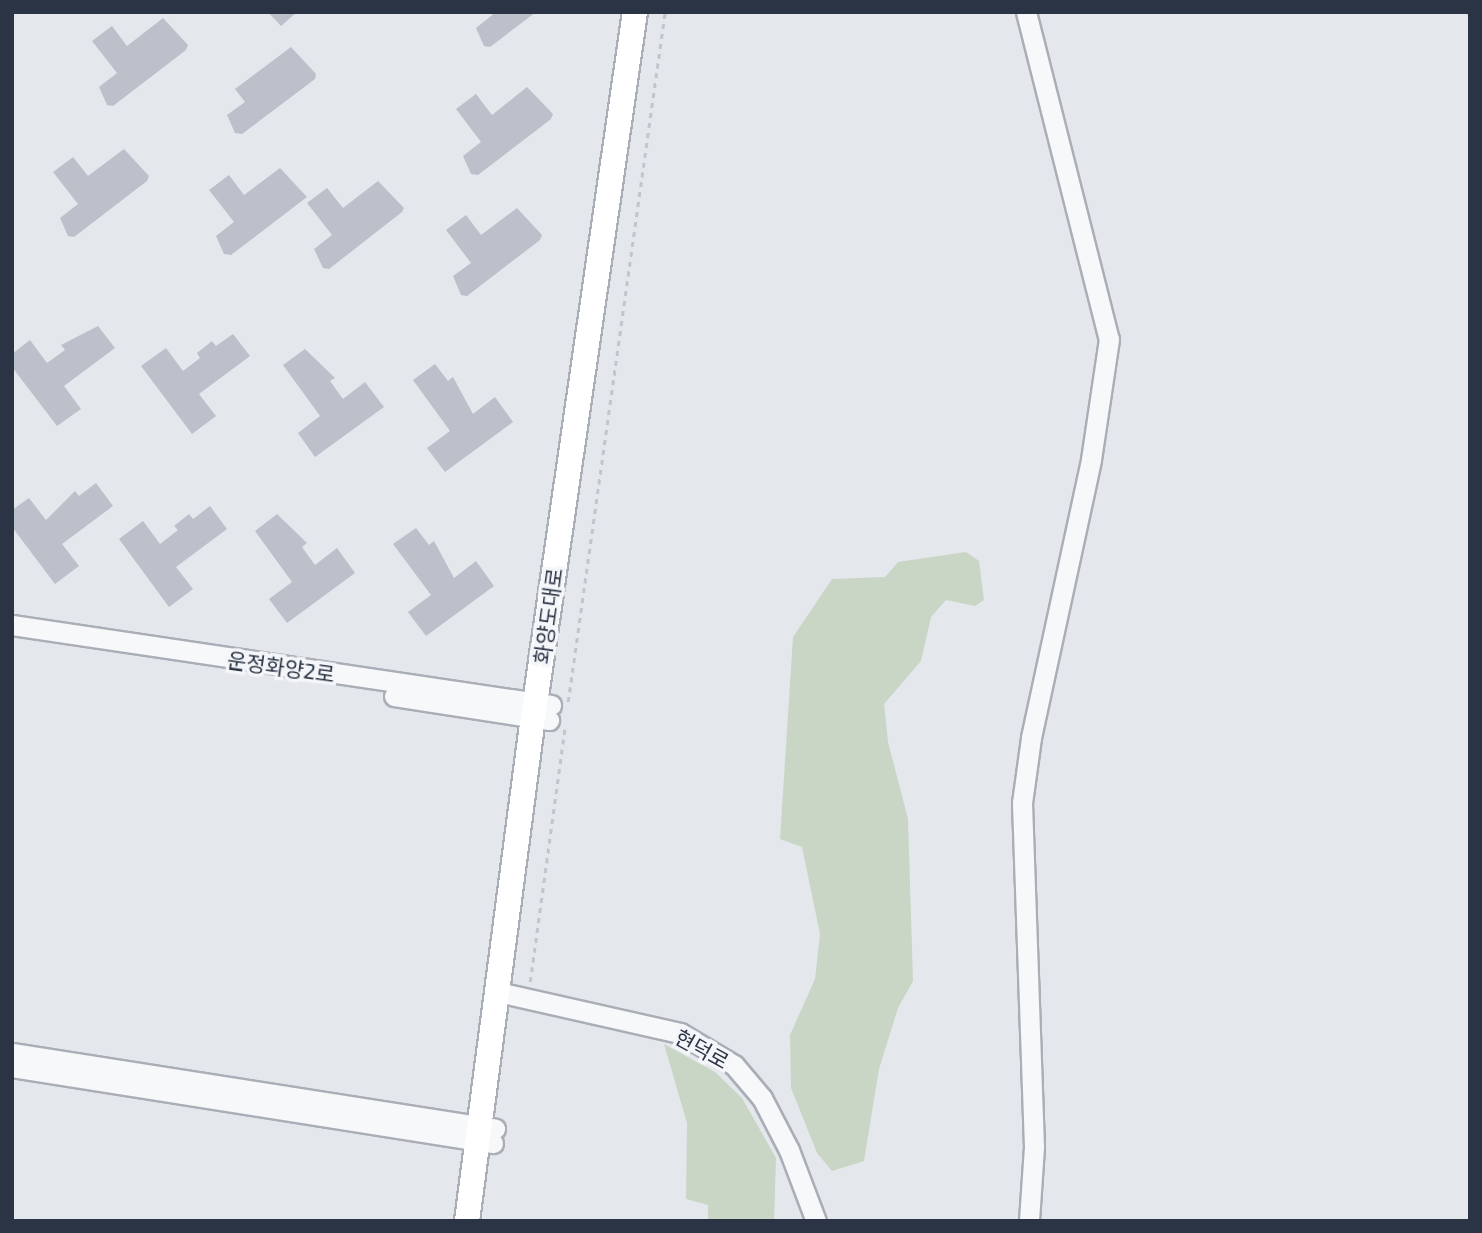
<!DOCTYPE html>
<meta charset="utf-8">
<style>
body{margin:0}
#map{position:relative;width:1482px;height:1233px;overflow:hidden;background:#e4e7ec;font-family:"Exo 2","Noto Sans KR",sans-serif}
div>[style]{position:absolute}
.green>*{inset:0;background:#c9d6c5}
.building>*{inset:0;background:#bbc0ca}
.path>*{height:2.5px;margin-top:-1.25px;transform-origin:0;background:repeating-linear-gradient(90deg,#c2c5cb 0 5px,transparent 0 10px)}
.roads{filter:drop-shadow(2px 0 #a9aeb7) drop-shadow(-2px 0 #a9aeb7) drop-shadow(0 2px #a9aeb7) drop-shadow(0 -2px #a9aeb7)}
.minor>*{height:19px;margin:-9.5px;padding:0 9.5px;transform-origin:9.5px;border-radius:9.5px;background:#f7f8fa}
.major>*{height:24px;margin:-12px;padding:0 12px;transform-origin:12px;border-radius:12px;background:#fff}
span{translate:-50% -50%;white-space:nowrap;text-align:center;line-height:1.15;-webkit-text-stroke:7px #f4f6f9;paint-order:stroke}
.street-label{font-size:21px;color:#2b3445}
.frame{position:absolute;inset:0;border:14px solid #2b3445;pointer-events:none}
</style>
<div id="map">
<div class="green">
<div style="clip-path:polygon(966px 552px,979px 561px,984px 600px,975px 606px,946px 600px,931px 617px,921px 661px,884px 704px,888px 742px,908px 819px,913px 981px,898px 1008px,879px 1069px,864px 1161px,832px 1171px,817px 1153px,791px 1088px,790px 1035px,815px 979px,820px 934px,802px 847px,780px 839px,793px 637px,832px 579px,885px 577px,898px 562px)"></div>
<div style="clip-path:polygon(664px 1044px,715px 1072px,742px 1098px,776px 1158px,774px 1221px,708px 1221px,708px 1205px,686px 1199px,687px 1123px)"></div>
</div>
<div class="building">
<div style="clip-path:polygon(268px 12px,297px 12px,281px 26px)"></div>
<div style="clip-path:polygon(496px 12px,536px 12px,490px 47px,484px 46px,476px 28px)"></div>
<div style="clip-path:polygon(163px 18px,188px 45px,186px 50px,113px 106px,107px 105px,99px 87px,117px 73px,92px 41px,112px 26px,127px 46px)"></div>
<div style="clip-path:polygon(291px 47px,316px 74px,315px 79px,242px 134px,235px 133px,227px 115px,245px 102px,235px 89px)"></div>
<div style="clip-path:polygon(527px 87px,553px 114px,551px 119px,478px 175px,471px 174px,463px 156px,481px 142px,456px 109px,476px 94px,492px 115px)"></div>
<div style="clip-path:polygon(124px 149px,149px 176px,147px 181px,74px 237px,68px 236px,60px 218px,78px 204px,53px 172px,73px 157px,88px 176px)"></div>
<div style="clip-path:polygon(280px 168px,307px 197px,231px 255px,224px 254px,216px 236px,234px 222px,209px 190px,229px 175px,244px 195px)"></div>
<div style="clip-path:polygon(378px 181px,404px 208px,402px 212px,329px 269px,323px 268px,314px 249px,332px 235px,307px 203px,327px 188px,343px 208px)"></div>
<div style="clip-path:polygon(517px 208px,542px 235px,540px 240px,467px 296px,461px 295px,453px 276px,471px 263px,446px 230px,466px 215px,481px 235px)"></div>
<div style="clip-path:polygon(98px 326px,115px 348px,64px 386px,81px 409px,57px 426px,12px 367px,12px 354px,30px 340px,47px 363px,65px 350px,61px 345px)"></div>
<div style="clip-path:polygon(233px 334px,250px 356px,199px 394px,216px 416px,192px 434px,141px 366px,166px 348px,183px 371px,200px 358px,197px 353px,212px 341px,216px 346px)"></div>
<div style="clip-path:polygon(305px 349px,335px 378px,330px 381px,343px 399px,365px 382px,384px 407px,315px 457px,298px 433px,320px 416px,283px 365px)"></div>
<div style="clip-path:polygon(435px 364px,448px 381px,453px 377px,473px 414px,495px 397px,513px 422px,445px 472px,427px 448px,450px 431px,413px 380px)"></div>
<div style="clip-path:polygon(96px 483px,113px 506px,62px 544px,79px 566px,55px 584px,12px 527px,12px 510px,29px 498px,46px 520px,75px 491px,79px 496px)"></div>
<div style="clip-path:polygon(210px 506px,227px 529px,176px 567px,193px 589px,169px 607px,119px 539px,143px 521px,160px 544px,178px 530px,174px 526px,189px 514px,193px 519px)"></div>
<div style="clip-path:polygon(277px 514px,307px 543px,302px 547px,315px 565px,337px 548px,355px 573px,287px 623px,269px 599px,292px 582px,255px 531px)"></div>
<div style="clip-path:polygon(416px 528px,429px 545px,434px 541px,454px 578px,476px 561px,494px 586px,426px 636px,408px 612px,431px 595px,393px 544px)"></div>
</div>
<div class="path">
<div style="left:1468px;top:12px;width:4px;rotate:63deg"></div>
<div style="left:568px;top:702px;width:697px;rotate:-82deg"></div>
<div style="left:530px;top:982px;width:258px;rotate:-82.2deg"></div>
</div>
<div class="roads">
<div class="minor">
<div style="left:1026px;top:12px;width:337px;rotate:75.8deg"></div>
<div style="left:1109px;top:339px;width:122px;rotate:98.5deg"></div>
<div style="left:1091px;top:460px;width:284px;rotate:102.2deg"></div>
<div style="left:1031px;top:738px;width:66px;rotate:97.9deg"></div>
<div style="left:1022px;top:803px;width:344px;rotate:88deg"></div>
<div style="left:1034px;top:1147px;width:74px;rotate:93.9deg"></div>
<div style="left:12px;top:625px;width:545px;rotate:8.44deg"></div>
<div style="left:394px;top:696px;width:157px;rotate:8.8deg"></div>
<div style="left:498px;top:992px;width:187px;rotate:12.7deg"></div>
<div style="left:680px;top:1033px;width:63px;rotate:30.7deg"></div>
<div style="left:734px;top:1065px;width:43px;rotate:49.7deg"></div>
<div style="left:762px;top:1098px;width:59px;rotate:62.6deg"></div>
<div style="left:789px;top:1150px;width:76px;rotate:69.2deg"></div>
<div style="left:12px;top:1053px;width:489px;rotate:8.9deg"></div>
<div style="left:12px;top:1067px;width:487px;rotate:9deg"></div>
</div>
<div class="major">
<div style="left:467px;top:1221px;width:508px;rotate:-82.54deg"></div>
<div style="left:533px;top:717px;width:712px;rotate:-81.77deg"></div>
</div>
</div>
<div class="street-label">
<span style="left:548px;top:616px;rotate:-82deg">화양도대로</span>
<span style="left:281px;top:667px;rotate:8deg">운정화양2로</span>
<span style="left:702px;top:1049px;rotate:29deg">현덕로</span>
</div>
<div class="frame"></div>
</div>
